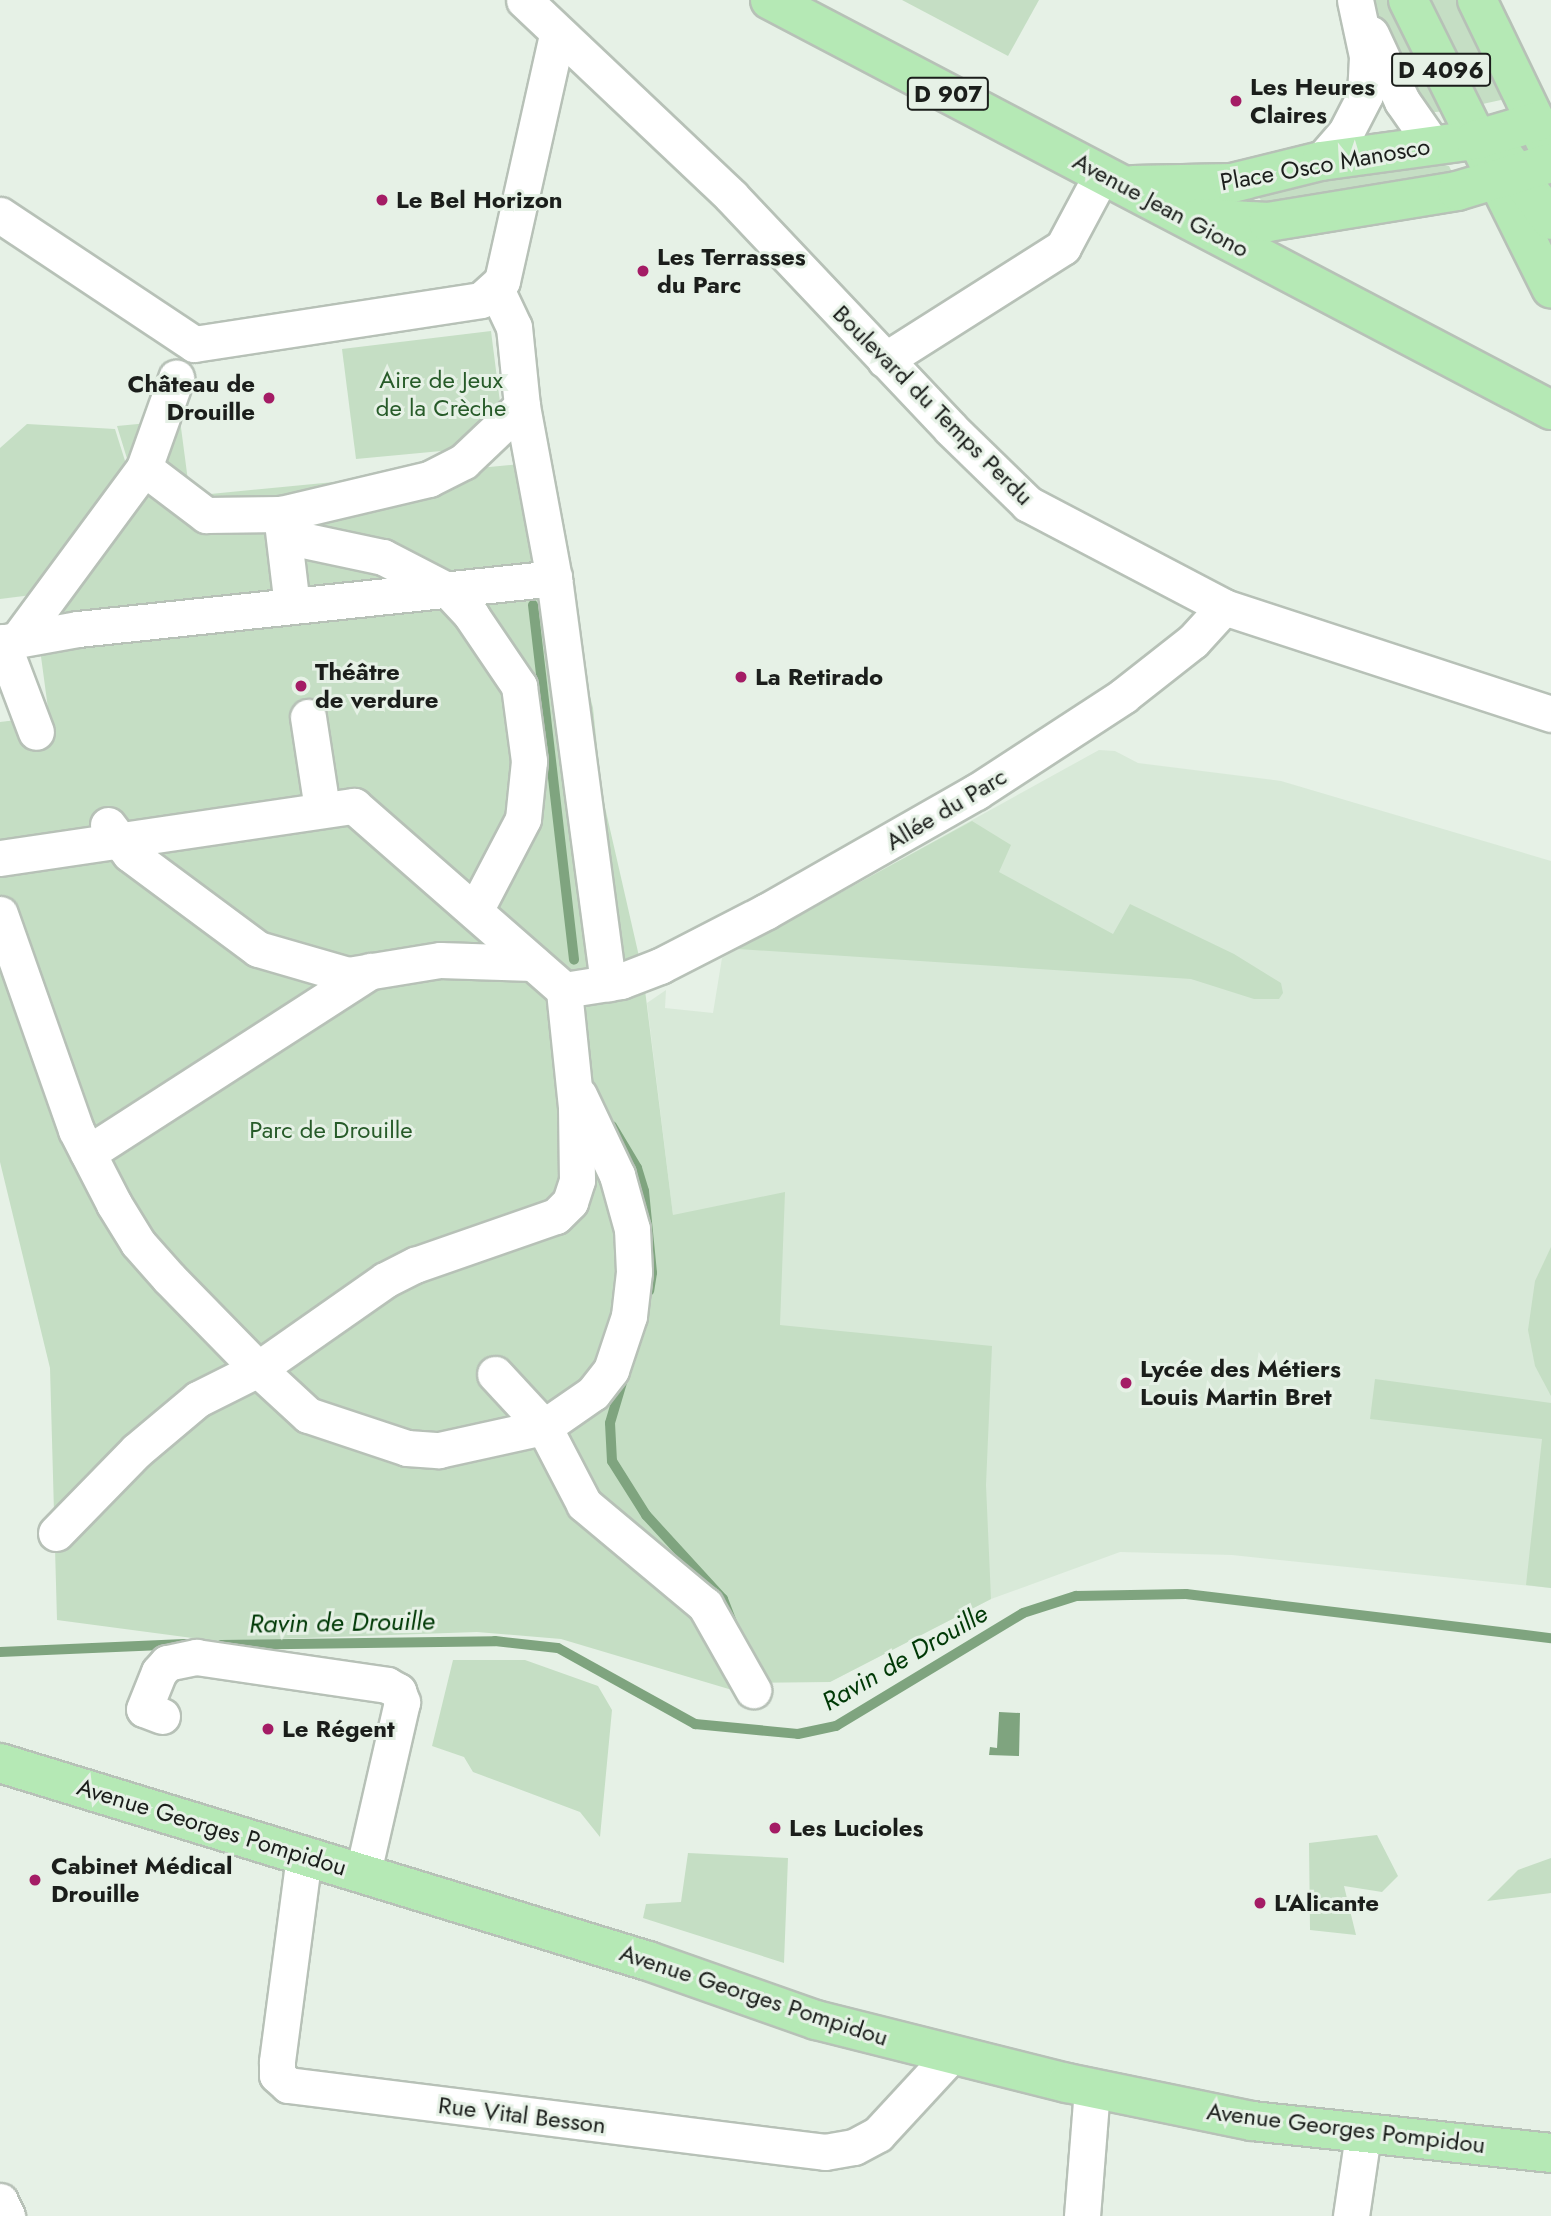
<!DOCTYPE html>
<meta charset="utf-8">
<style>
body{margin:0}
#map{position:relative;width:1551px;height:2216px;overflow:hidden;background:#e6f1e6;font-family:Jost,sans-serif}
div>[style]{position:absolute}
.built>*{inset:0;background:#d8e9d8}
.green>*{inset:0;background:#c5dec4}
.water>*{inset:0;background:#7fa47f}
.stream>*{height:10px;margin:-5px;padding:0 5px;transform-origin:5px;border-radius:5px;background:#7fa47f}
.roads{filter:drop-shadow(2px 0 #b7c1b7) drop-shadow(-2px 0 #b7c1b7) drop-shadow(0 2px #b7c1b7) drop-shadow(0 -2px #b7c1b7)}
.minor>*{height:35px;margin:-17.5px;padding:0 17.5px;transform-origin:17.5px;border-radius:17.5px;background:#fff}
.major>*{height:38px;margin:-19px;padding:0 19px;transform-origin:19px;border-radius:19px;background:#b5e9b5}
.dots>*{width:19px;height:19px;translate:-50% -50%;box-sizing:border-box;border:4px solid #e6f1e6;border-radius:50%}
span{translate:-50% -50%;white-space:nowrap;text-align:center;line-height:1.15;-webkit-text-stroke:6px #e6f1e6;paint-order:stroke}
.shield-label span{padding:2px 5px;background:#e6f1e6;border:2px solid;border-radius:5px;-webkit-text-stroke-width:0}
.shield-label{font-size:23px;color:#1b1e1b;font-weight:700}
.poi-label{font-size:24px;color:#1b1e1b;font-weight:700}
.left{translate:0 -50%;text-align:left}
.right{translate:-100% -50%;text-align:right}
.street-label{font-size:24px;color:#1b1e1b}
.park-label{font-size:24px;color:#275b29}
.water-label{font-size:26px;color:#003906;font-style:italic}
</style>
<div id="map">
<div class="built">
<div style="clip-path:polygon(1099px 750px,1115px 751px,1138px 763px,1281px 781px,1551px 861px,1551px 1588px,1232px 1555px,1120px 1552px,991px 1599px,830px 1682px,673px 1215px,647px 1003px,666px 990px,665px 1008px,713px 1013px,722px 958px)"></div>
</div>
<div class="green">
<div style="clip-path:polygon(902px 0,1039px 0,1008px 56px)"></div>
<div style="clip-path:polygon(1371px 0,1394px 0,1447px 111px,1424px 113px)"></div>
<div style="clip-path:polygon(1430px 0,1459px 0,1510px 98px,1478px 105px)"></div>
<div style="clip-path:polygon(1432px 162px,1449px 166px,1453px 174px,1264px 204px,1256px 194px,1394px 165px)"></div>
<div style="clip-path:polygon(491px 331px,502px 418px,452px 450px,356px 459px,342px 349px)"></div>
<div style="clip-path:polygon(180px 420px,190px 496px,530px 463px,593px 708px,602px 794px,643px 974px,673px 1215px,785px 1192px,780px 1325px,992px 1346px,986px 1485px,991px 1599px,830px 1682px,749px 1683px,759px 1698px,561px 1639px,477px 1632px,215px 1641px,57px 1620px,50px 1368px,0 1162px,0 722px,49px 716px,33px 597px,129px 465px,117px 426px)"></div>
<div style="clip-path:polygon(27px 424px,115px 429px,126px 464px,32px 595px,0 599px,0 448px)"></div>
<div style="clip-path:polygon(972px 821px,1011px 845px,999px 872px,1113px 934px,1130px 904px,1234px 954px,1281px 983px,1283px 993px,1279px 999px,1254px 999px,1191px 979px,738px 949px)"></div>
<div style="clip-path:polygon(1551px 1247px,1551px 1396px,1535px 1366px,1528px 1330px,1535px 1281px)"></div>
<div style="clip-path:polygon(1375px 1379px,1551px 1403px,1551px 1588px,1526px 1585px,1542px 1439px,1370px 1419px)"></div>
<div style="clip-path:polygon(453px 1660px,525px 1660px,598px 1686px,612px 1710px,600px 1837px,580px 1812px,473px 1772px,464px 1757px,432px 1746px)"></div>
<div style="clip-path:polygon(1377px 1835px,1398px 1876px,1382px 1892px,1344px 1886px,1356px 1935px,1310px 1930px,1309px 1843px)"></div>
<div style="clip-path:polygon(688px 1853px,788px 1858px,784px 1963px,643px 1918px,646px 1904px,681px 1902px)"></div>
<div style="clip-path:polygon(1551px 1858px,1551px 1893px,1487px 1901px,1518px 1870px)"></div>
</div>
<div class="water">
<div style="clip-path:polygon(999px 1712px,1020px 1713px,1019px 1756px,989px 1755px,990px 1747px,997px 1748px)"></div>
</div>
<div class="stream">
<div style="left:533px;top:605px;width:357px;rotate:83.4deg"></div>
<div style="left:612px;top:1126px;width:49px;rotate:59.2deg"></div>
<div style="left:637px;top:1168px;width:24px;rotate:73deg"></div>
<div style="left:644px;top:1191px;width:82px;rotate:84.4deg"></div>
<div style="left:652px;top:1273px;width:18px;rotate:99deg"></div>
<div style="left:623px;top:1379px;width:46px;rotate:106.5deg"></div>
<div style="left:610px;top:1423px;width:38px;rotate:87deg"></div>
<div style="left:612px;top:1461px;width:64px;rotate:57.8deg"></div>
<div style="left:646px;top:1515px;width:114px;rotate:47.5deg"></div>
<div style="left:723px;top:1599px;width:33px;rotate:69deg"></div>
<div style="left:221px;top:1645px;width:274px;rotate:-0.8deg"></div>
<div style="left:495px;top:1641px;width:63px;rotate:6.3deg"></div>
<div style="left:558px;top:1648px;width:157px;rotate:29deg"></div>
<div style="left:695px;top:1724px;width:103px;rotate:5.5deg"></div>
<div style="left:798px;top:1734px;width:39px;rotate:-12deg"></div>
<div style="left:836px;top:1726px;width:218px;rotate:-31.1deg"></div>
<div style="left:1023px;top:1613px;width:56px;rotate:-17.8deg"></div>
<div style="left:1076px;top:1596px;width:110px;rotate:-1deg"></div>
<div style="left:1186px;top:1594px;width:368px;rotate:6.9deg"></div>
<div style="left:0;top:1652px;width:185px;rotate:-2.5deg"></div>
</div>
<div class="roads">
<div class="minor">
<div style="left:524px;top:0;width:285px;rotate:43.4deg"></div>
<div style="left:731px;top:196px;width:320px;rotate:46.6deg"></div>
<div style="left:951px;top:429px;width:107px;rotate:44.2deg"></div>
<div style="left:1028px;top:504px;width:221px;rotate:27.7deg"></div>
<div style="left:1224px;top:607px;width:344px;rotate:18.1deg"></div>
<div style="left:1371px;top:34px;width:74px;rotate:65.2deg"></div>
<div style="left:1402px;top:101px;width:52px;rotate:55.1deg"></div>
<div style="left:1321px;top:161px;width:38px;rotate:-49deg"></div>
<div style="left:1346px;top:132px;width:42px;rotate:-62.8deg"></div>
<div style="left:1365px;top:95px;width:39px;rotate:-87deg"></div>
<div style="left:1367px;top:56px;width:57px;rotate:-102.1deg"></div>
<div style="left:0;top:215px;width:233px;rotate:33.6deg"></div>
<div style="left:194px;top:344px;width:290px;rotate:-8.7deg"></div>
<div style="left:481px;top:300px;width:28px;rotate:-42deg"></div>
<div style="left:502px;top:281px;width:253px;rotate:-77.4deg"></div>
<div style="left:496px;top:289px;width:42px;rotate:64.7deg"></div>
<div style="left:514px;top:327px;width:79px;rotate:84.2deg"></div>
<div style="left:522px;top:406px;width:175px;rotate:79.5deg"></div>
<div style="left:885px;top:360px;width:211px;rotate:-32.4deg"></div>
<div style="left:1063px;top:247px;width:83px;rotate:-61.9deg"></div>
<div style="left:144px;top:468px;width:96px;rotate:-70.4deg"></div>
<div style="left:284px;top:536px;width:101px;rotate:12deg"></div>
<div style="left:383px;top:557px;width:74px;rotate:27.3deg"></div>
<div style="left:449px;top:591px;width:33px;rotate:47deg"></div>
<div style="left:471px;top:615px;width:86px;rotate:55.9deg"></div>
<div style="left:519px;top:686px;width:76px;rotate:82.4deg"></div>
<div style="left:529px;top:761px;width:58px;rotate:95.9deg"></div>
<div style="left:523px;top:819px;width:104px;rotate:117.6deg"></div>
<div style="left:292px;top:606px;width:93px;rotate:-96.8deg"></div>
<div style="left:281px;top:514px;width:152px;rotate:-13.3deg"></div>
<div style="left:429px;top:479px;width:39px;rotate:-27deg"></div>
<div style="left:464px;top:461px;width:80px;rotate:-43.5deg"></div>
<div style="left:18px;top:639px;width:212px;rotate:-53.6deg"></div>
<div style="left:144px;top:468px;width:78px;rotate:37.2deg"></div>
<div style="left:206px;top:515px;width:75px;rotate:-0.8deg"></div>
<div style="left:2px;top:642px;width:96px;rotate:69.3deg"></div>
<div style="left:0;top:643px;width:79px;rotate:-10.2deg"></div>
<div style="left:78px;top:629px;width:479px;rotate:-6.1deg"></div>
<div style="left:554px;top:578px;width:409px;rotate:82.4deg"></div>
<div style="left:308px;top:717px;width:93px;rotate:81.3deg"></div>
<div style="left:108px;top:825px;width:36px;rotate:53deg"></div>
<div style="left:130px;top:854px;width:159px;rotate:36.6deg"></div>
<div style="left:258px;top:949px;width:94px;rotate:16.1deg"></div>
<div style="left:348px;top:975px;width:93px;rotate:-9.3deg"></div>
<div style="left:440px;top:960px;width:93px;rotate:1.8deg"></div>
<div style="left:0;top:858px;width:358px;rotate:-8.4deg"></div>
<div style="left:354px;top:806px;width:279px;rotate:41.2deg"></div>
<div style="left:564px;top:990px;width:58px;rotate:-9deg"></div>
<div style="left:621px;top:981px;width:42px;rotate:-21deg"></div>
<div style="left:660px;top:966px;width:120px;rotate:-27.2deg"></div>
<div style="left:767px;top:911px;width:241px;rotate:-29.7deg"></div>
<div style="left:976px;top:792px;width:176px;rotate:-33.1deg"></div>
<div style="left:1123px;top:696px;width:89px;rotate:-38.2deg"></div>
<div style="left:1193px;top:641px;width:46px;rotate:-47.6deg"></div>
<div style="left:0;top:914px;width:229px;rotate:70.6deg"></div>
<div style="left:76px;top:1130px;width:83px;rotate:62.8deg"></div>
<div style="left:114px;top:1204px;width:46px;rotate:58.4deg"></div>
<div style="left:138px;top:1243px;width:47px;rotate:48.5deg"></div>
<div style="left:169px;top:1278px;width:127px;rotate:45.6deg"></div>
<div style="left:258px;top:1369px;width:155px;rotate:-35deg"></div>
<div style="left:385px;top:1280px;width:34px;rotate:-27deg"></div>
<div style="left:415px;top:1265px;width:149px;rotate:-19.2deg"></div>
<div style="left:556px;top:1216px;width:20px;rotate:-45deg"></div>
<div style="left:570px;top:1202px;width:23px;rotate:-72deg"></div>
<div style="left:577px;top:1180px;width:73px;rotate:-90.8deg"></div>
<div style="left:576px;top:1107px;width:118px;rotate:-95.9deg"></div>
<div style="left:579px;top:1095px;width:89px;rotate:64.6deg"></div>
<div style="left:617px;top:1175px;width:56px;rotate:74.5deg"></div>
<div style="left:632px;top:1229px;width:43px;rotate:87.3deg"></div>
<div style="left:634px;top:1272px;width:44px;rotate:96.5deg"></div>
<div style="left:629px;top:1316px;width:57px;rotate:108.4deg"></div>
<div style="left:611px;top:1370px;width:29px;rotate:128deg"></div>
<div style="left:593px;top:1393px;width:60px;rotate:145.2deg"></div>
<div style="left:544px;top:1427px;width:87px;rotate:62.5deg"></div>
<div style="left:584px;top:1504px;width:158px;rotate:39.9deg"></div>
<div style="left:705px;top:1605px;width:98px;rotate:60.5deg"></div>
<div style="left:88px;top:1153px;width:336px;rotate:-32.8deg"></div>
<div style="left:495px;top:1374px;width:72px;rotate:47.2deg"></div>
<div style="left:56px;top:1533px;width:115px;rotate:-45.7deg"></div>
<div style="left:136px;top:1451px;width:81px;rotate:-40deg"></div>
<div style="left:198px;top:1399px;width:67px;rotate:-26.6deg"></div>
<div style="left:258px;top:1369px;width:68px;rotate:42.6deg"></div>
<div style="left:308px;top:1415px;width:104px;rotate:18.4deg"></div>
<div style="left:407px;top:1448px;width:32px;rotate:4deg"></div>
<div style="left:439px;top:1450px;width:107px;rotate:-12.4deg"></div>
<div style="left:162px;top:1716px;width:19px;rotate:-159deg"></div>
<div style="left:144px;top:1709px;width:40px;rotate:-68deg"></div>
<div style="left:159px;top:1672px;width:12px;rotate:-48deg"></div>
<div style="left:167px;top:1663px;width:30px;rotate:-12deg"></div>
<div style="left:196px;top:1657px;width:193px;rotate:8.3deg"></div>
<div style="left:387px;top:1685px;width:13px;rotate:29deg"></div>
<div style="left:398px;top:1691px;width:12px;rotate:70deg"></div>
<div style="left:402px;top:1702px;width:174px;rotate:102.9deg"></div>
<div style="left:304px;top:1856px;width:208px;rotate:97.5deg"></div>
<div style="left:277px;top:2062px;width:13px;rotate:90deg"></div>
<div style="left:277px;top:2075px;width:15px;rotate:42deg"></div>
<div style="left:288px;top:2085px;width:541px;rotate:7.11deg"></div>
<div style="left:825px;top:2152px;width:29px;rotate:-10deg"></div>
<div style="left:854px;top:2147px;width:27px;rotate:-28deg"></div>
<div style="left:878px;top:2134px;width:109px;rotate:-47.2deg"></div>
<div style="left:0;top:2201px;width:17px;rotate:65deg"></div>
<div style="left:1082px;top:2216px;width:128px;rotate:-85.5deg"></div>
<div style="left:1351px;top:2216px;width:82px;rotate:-81.6deg"></div>
</div>
<div class="major">
<div style="left:770px;top:0;width:882px;rotate:27.7deg"></div>
<div style="left:1408px;top:0;width:322px;rotate:63.6deg"></div>
<div style="left:1477px;top:0;width:159px;rotate:64.2deg"></div>
<div style="left:1504px;top:156px;width:79px;rotate:53.7deg"></div>
<div style="left:1133px;top:185px;width:99px;rotate:-1.2deg"></div>
<div style="left:1232px;top:183px;width:92px;rotate:-13.9deg"></div>
<div style="left:1321px;top:161px;width:155px;rotate:-7.8deg"></div>
<div style="left:1475px;top:140px;width:64px;rotate:-16.4deg"></div>
<div style="left:1199px;top:218px;width:69px;rotate:3.3deg"></div>
<div style="left:1268px;top:222px;width:192px;rotate:-9.3deg"></div>
<div style="left:1457px;top:191px;width:98px;rotate:-16.6deg"></div>
<div style="left:0;top:1763px;width:678px;rotate:16.99deg"></div>
<div style="left:648px;top:1961px;width:178px;rotate:19.4deg"></div>
<div style="left:816px;top:2020px;width:259px;rotate:14.1deg"></div>
<div style="left:1067px;top:2083px;width:189px;rotate:11.6deg"></div>
<div style="left:1252px;top:2121px;width:301px;rotate:6.1deg"></div>
</div>
</div>
<div class="dots">
<div style="left:1236px;top:101px;background:#a41c65"></div>
<div style="left:382px;top:200px;background:#a41c65"></div>
<div style="left:643px;top:271px;background:#a41c65"></div>
<div style="left:269px;top:398px;background:#a41c65"></div>
<div style="left:741px;top:677px;background:#a41c65"></div>
<div style="left:301px;top:686px;background:#a41c65"></div>
<div style="left:1126px;top:1383px;background:#a41c65"></div>
<div style="left:268px;top:1729px;background:#a41c65"></div>
<div style="left:775px;top:1828px;background:#a41c65"></div>
<div style="left:35px;top:1880px;background:#a41c65"></div>
<div style="left:1260px;top:1903px;background:#a41c65"></div>
</div>
<div class="shield-label">
<span style="left:1441px;top:70px">D 4096</span>
<span style="left:948px;top:94px">D 907</span>
</div>
<div class="poi-label">
<span class="left" style="left:1250px;top:101px">Les Heures<br>Claires</span>
<span class="left" style="left:396px;top:200px">Le Bel Horizon</span>
<span class="left" style="left:657px;top:271px">Les Terrasses<br>du Parc</span>
<span class="right" style="left:255px;top:398px">Château de<br>Drouille</span>
<span class="left" style="left:315px;top:686px">Théâtre<br>de verdure</span>
<span class="left" style="left:755px;top:677px">La Retirado</span>
<span class="left" style="left:1140px;top:1383px">Lycée des Métiers<br>Louis Martin Bret</span>
<span class="left" style="left:282px;top:1729px">Le Régent</span>
<span class="left" style="left:789px;top:1828px">Les Lucioles</span>
<span class="left" style="left:51px;top:1880px">Cabinet Médical<br>Drouille</span>
<span class="left" style="left:1274px;top:1903px">L'Alicante</span>
</div>
<div class="street-label">
<span style="left:1325px;top:164px;rotate:-10deg">Place Osco Manosco</span>
<span style="left:1161px;top:205px;rotate:28deg">Avenue Jean Giono</span>
<span style="left:933px;top:405px;rotate:45deg">Boulevard du Temps Perdu</span>
<span style="left:946px;top:809px;rotate:-31deg">Allée du Parc</span>
<span style="left:212px;top:1827px;rotate:17deg">Avenue Georges Pompidou</span>
<span style="left:754px;top:1995px;rotate:18deg">Avenue Georges Pompidou</span>
<span style="left:522px;top:2115px;rotate:7deg">Rue Vital Besson</span>
<span style="left:1346px;top:2128px;rotate:7deg">Avenue Georges Pompidou</span>
</div>
<div class="park-label">
<span style="left:441px;top:394px">Aire de Jeux<br>de la Crèche</span>
<span style="left:331px;top:1130px">Parc de Drouille</span>
</div>
<div class="water-label">
<span style="left:342px;top:1623px;rotate:-1deg">Ravin de Drouille</span>
<span style="left:905px;top:1658px;rotate:-30deg">Ravin de Drouille</span>
</div>
</div>
